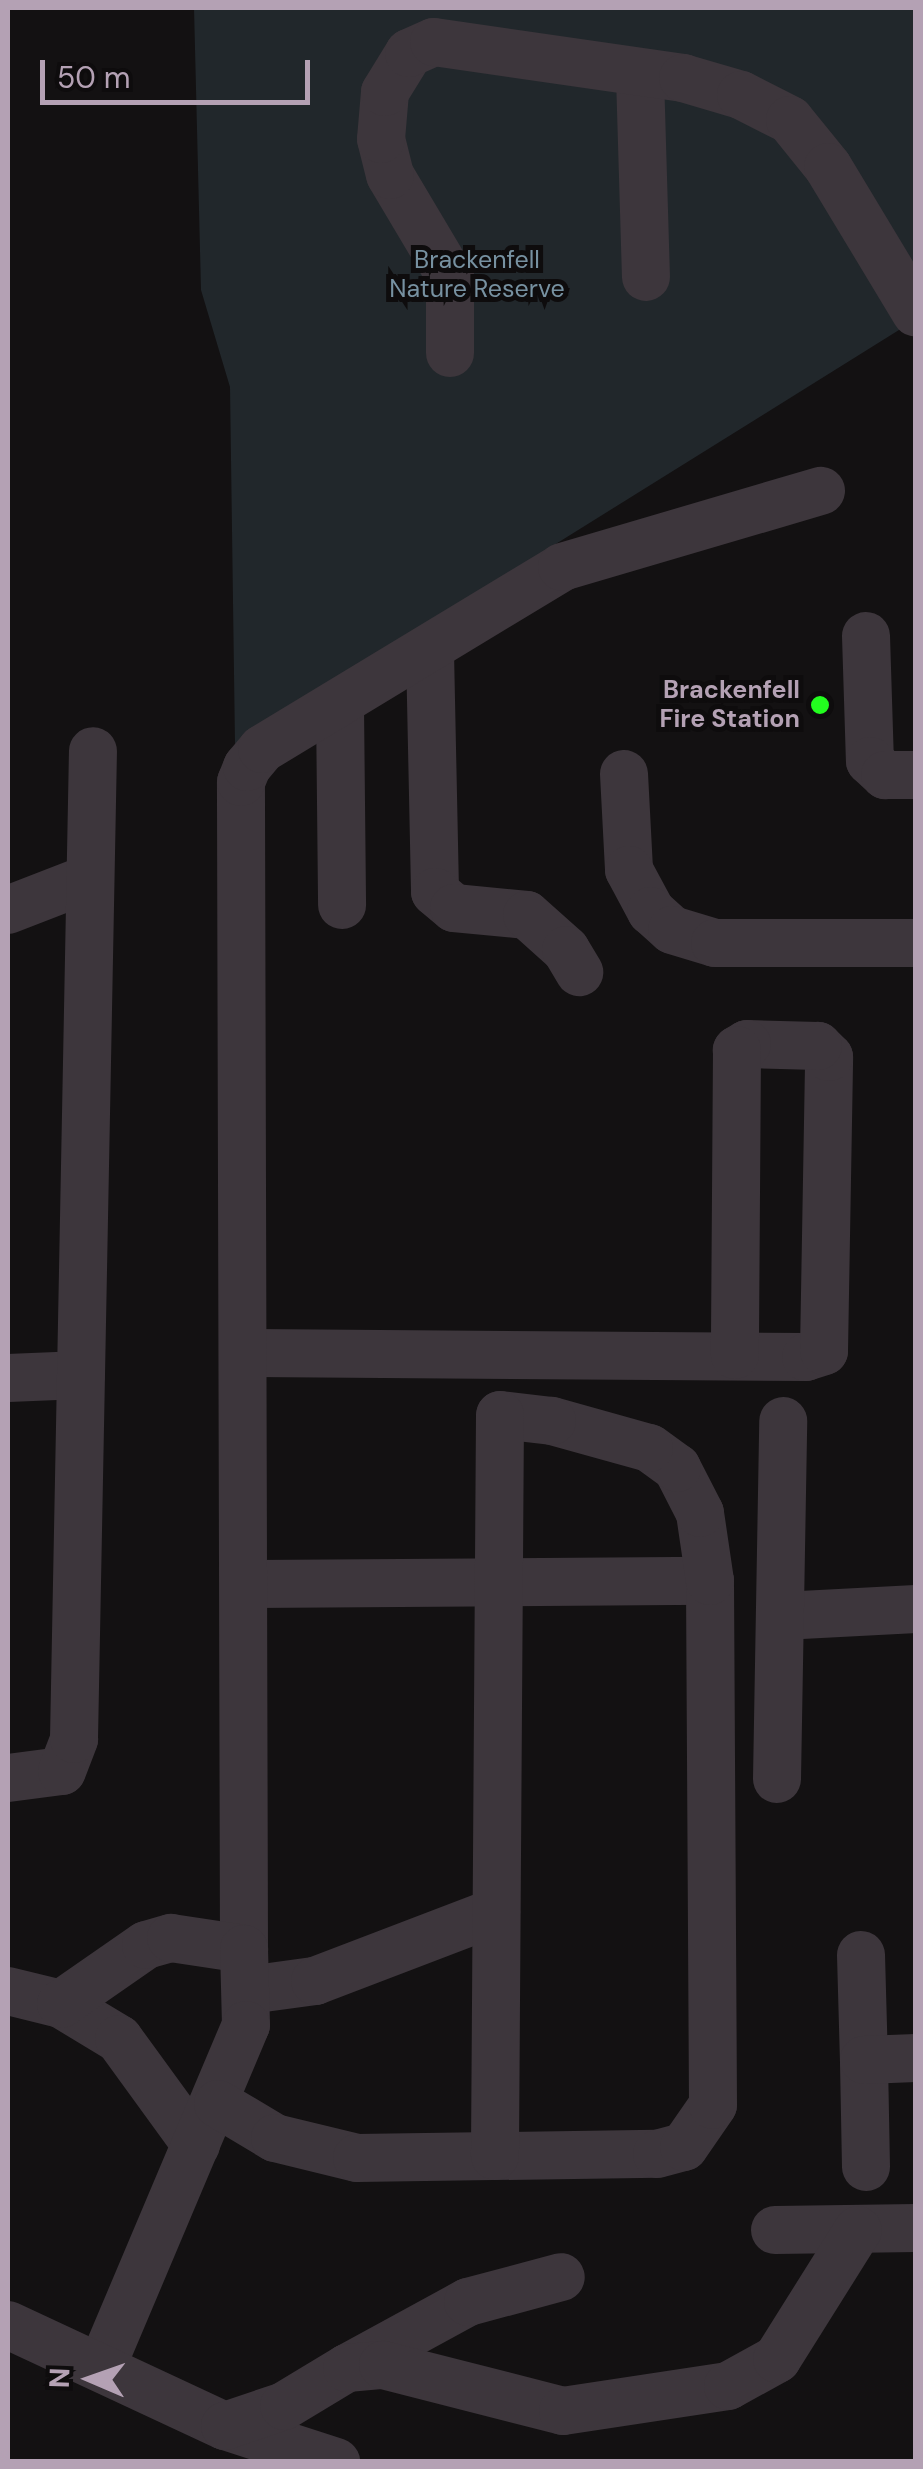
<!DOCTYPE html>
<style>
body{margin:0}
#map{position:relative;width:923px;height:2469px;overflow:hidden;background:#131112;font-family:"DM Sans",sans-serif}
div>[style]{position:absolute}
.green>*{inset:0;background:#21272b}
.minor>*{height:48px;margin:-24px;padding:0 24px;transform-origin:24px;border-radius:24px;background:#3d363c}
.dots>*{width:28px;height:28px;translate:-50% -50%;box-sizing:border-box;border:5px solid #0e0c0d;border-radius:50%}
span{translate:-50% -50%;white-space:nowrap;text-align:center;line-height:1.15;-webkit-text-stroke:10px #0e0c0d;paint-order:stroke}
.park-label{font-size:25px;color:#7791a1}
.poi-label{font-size:25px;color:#b4a1b4;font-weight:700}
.right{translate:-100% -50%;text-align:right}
.frame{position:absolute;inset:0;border:10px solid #b4a1b4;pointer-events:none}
.north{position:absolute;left:40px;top:2329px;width:100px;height:100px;-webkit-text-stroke:8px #0e0c0d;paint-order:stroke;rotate:272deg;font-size:28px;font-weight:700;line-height:40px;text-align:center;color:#b4a1b4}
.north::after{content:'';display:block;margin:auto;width:35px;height:45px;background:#b4a1b4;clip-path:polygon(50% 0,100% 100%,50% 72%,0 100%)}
.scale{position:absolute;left:40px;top:60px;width:270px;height:45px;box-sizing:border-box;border:5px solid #b4a1b4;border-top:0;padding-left:12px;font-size:30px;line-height:35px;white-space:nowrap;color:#b4a1b4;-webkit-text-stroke:8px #0e0c0d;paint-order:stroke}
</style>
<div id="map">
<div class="green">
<div style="clip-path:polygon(194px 8px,915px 8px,915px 320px,235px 744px,230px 387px,201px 290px)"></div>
</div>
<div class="minor">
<div style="left:640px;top:76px;width:201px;rotate:88.3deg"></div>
<div style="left:450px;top:353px;width:77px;rotate:-90deg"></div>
<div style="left:450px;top:276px;width:117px;rotate:-120.7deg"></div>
<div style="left:390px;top:175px;width:37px;rotate:-104deg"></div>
<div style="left:381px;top:139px;width:47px;rotate:-85.1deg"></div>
<div style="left:385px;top:92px;width:46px;rotate:-58.4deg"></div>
<div style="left:409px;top:53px;width:27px;rotate:-24deg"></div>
<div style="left:434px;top:42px;width:252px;rotate:8.2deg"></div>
<div style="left:683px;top:78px;width:60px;rotate:16.3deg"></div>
<div style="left:741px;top:95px;width:55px;rotate:27deg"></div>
<div style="left:790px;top:120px;width:60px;rotate:51deg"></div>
<div style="left:828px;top:167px;width:170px;rotate:58.9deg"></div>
<div style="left:866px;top:636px;width:125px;rotate:88.2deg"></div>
<div style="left:870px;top:761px;width:21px;rotate:43deg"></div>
<div style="left:885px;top:775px;width:31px"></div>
<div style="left:430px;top:652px;width:240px;rotate:88.8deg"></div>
<div style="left:435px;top:892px;width:25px;rotate:40deg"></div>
<div style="left:454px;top:908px;width:73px;rotate:5.5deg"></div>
<div style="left:527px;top:915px;width:52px;rotate:41.9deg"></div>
<div style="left:566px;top:950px;width:26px;rotate:59deg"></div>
<div style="left:340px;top:707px;width:198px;rotate:89.4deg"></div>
<div style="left:624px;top:774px;width:96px;rotate:87deg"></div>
<div style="left:629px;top:870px;width:47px;rotate:61.8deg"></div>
<div style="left:651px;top:911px;width:28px;rotate:42deg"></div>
<div style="left:672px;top:930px;width:45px;rotate:16.8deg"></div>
<div style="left:715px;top:943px;width:201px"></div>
<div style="left:8px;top:910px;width:88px;rotate:-21.3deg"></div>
<div style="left:245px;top:1353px;width:561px;rotate:0.41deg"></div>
<div style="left:806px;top:1357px;width:19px;rotate:-18deg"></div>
<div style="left:824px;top:1351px;width:294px;rotate:-89deg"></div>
<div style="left:829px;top:1057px;width:16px;rotate:-135deg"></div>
<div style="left:818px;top:1046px;width:71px;rotate:-178.4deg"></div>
<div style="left:747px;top:1044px;width:12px;rotate:149deg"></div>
<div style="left:737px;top:1050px;width:305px;rotate:90.4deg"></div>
<div style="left:8px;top:1378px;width:73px;rotate:-2.4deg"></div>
<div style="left:244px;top:1584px;width:466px;rotate:-0.4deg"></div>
<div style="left:782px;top:1616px;width:134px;rotate:-3deg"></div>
<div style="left:8px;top:1778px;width:54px;rotate:-7.4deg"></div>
<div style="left:62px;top:1771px;width:34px;rotate:-69deg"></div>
<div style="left:74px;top:1739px;width:988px;rotate:-88.9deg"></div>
<div style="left:777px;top:1779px;width:358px;rotate:-89deg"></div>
<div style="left:244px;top:1949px;width:1167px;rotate:-90.15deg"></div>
<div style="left:241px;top:782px;width:16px;rotate:-68deg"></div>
<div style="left:247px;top:767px;width:23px;rotate:-50deg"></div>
<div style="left:262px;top:749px;width:351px;rotate:-31.2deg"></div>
<div style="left:562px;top:567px;width:270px;rotate:-16.4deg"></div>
<div style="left:861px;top:1955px;width:105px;rotate:88.4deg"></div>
<div style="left:248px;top:1990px;width:68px;rotate:-7.7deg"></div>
<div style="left:315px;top:1981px;width:194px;rotate:-20.9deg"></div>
<div style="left:8px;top:1991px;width:55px;rotate:13.8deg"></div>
<div style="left:61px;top:2004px;width:68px;rotate:31.1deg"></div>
<div style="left:119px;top:2039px;width:131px;rotate:54deg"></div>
<div style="left:61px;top:2004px;width:103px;rotate:-34.8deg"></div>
<div style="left:146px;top:1945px;width:26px;rotate:-16deg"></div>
<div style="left:171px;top:1938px;width:74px;rotate:8.6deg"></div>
<div style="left:244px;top:1949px;width:76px;rotate:88.5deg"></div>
<div style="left:246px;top:2025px;width:372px;rotate:112.9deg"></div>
<div style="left:218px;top:2104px;width:66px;rotate:30.8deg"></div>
<div style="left:275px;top:2138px;width:84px;rotate:13.7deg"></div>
<div style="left:357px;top:2158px;width:300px;rotate:-0.8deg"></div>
<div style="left:657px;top:2154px;width:28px;rotate:-15deg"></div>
<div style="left:684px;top:2147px;width:51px;rotate:-55.4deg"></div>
<div style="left:713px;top:2105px;width:524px;rotate:-90.33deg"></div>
<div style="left:710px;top:1581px;width:69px;rotate:-98.4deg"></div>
<div style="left:700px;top:1513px;width:51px;rotate:-117.1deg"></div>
<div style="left:677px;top:1468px;width:34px;rotate:-144deg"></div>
<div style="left:649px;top:1448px;width:101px;rotate:-164.4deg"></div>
<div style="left:552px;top:1421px;width:52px;rotate:-173.4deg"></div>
<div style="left:500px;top:1415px;width:741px;rotate:90.39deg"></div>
<div style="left:866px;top:2167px;width:107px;rotate:-91.1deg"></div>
<div style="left:864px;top:2060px;width:52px;rotate:-2.2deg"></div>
<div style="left:775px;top:2230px;width:141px;rotate:-0.8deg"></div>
<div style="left:8px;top:2325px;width:239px;rotate:25deg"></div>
<div style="left:225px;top:2426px;width:117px;rotate:18deg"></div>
<div style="left:347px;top:2368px;width:138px;rotate:-28.6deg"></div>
<div style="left:468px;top:2302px;width:96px;rotate:-15deg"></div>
<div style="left:225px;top:2426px;width:62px;rotate:-18.7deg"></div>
<div style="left:284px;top:2406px;width:74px;rotate:-31.1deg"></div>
<div style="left:347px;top:2368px;width:36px;rotate:-5deg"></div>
<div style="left:383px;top:2365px;width:186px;rotate:14.3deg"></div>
<div style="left:563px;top:2411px;width:167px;rotate:-8.6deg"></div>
<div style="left:728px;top:2386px;width:56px;rotate:-28.9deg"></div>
<div style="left:777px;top:2359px;width:152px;rotate:-57.9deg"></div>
</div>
<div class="dots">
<div style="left:820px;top:705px;background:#23fd1f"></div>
</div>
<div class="park-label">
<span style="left:477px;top:275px">Brackenfell<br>Nature Reserve</span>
</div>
<div class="poi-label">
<span class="right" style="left:800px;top:705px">Brackenfell<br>Fire Station</span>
</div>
<div class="frame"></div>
<div class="north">N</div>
<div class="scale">50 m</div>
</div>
